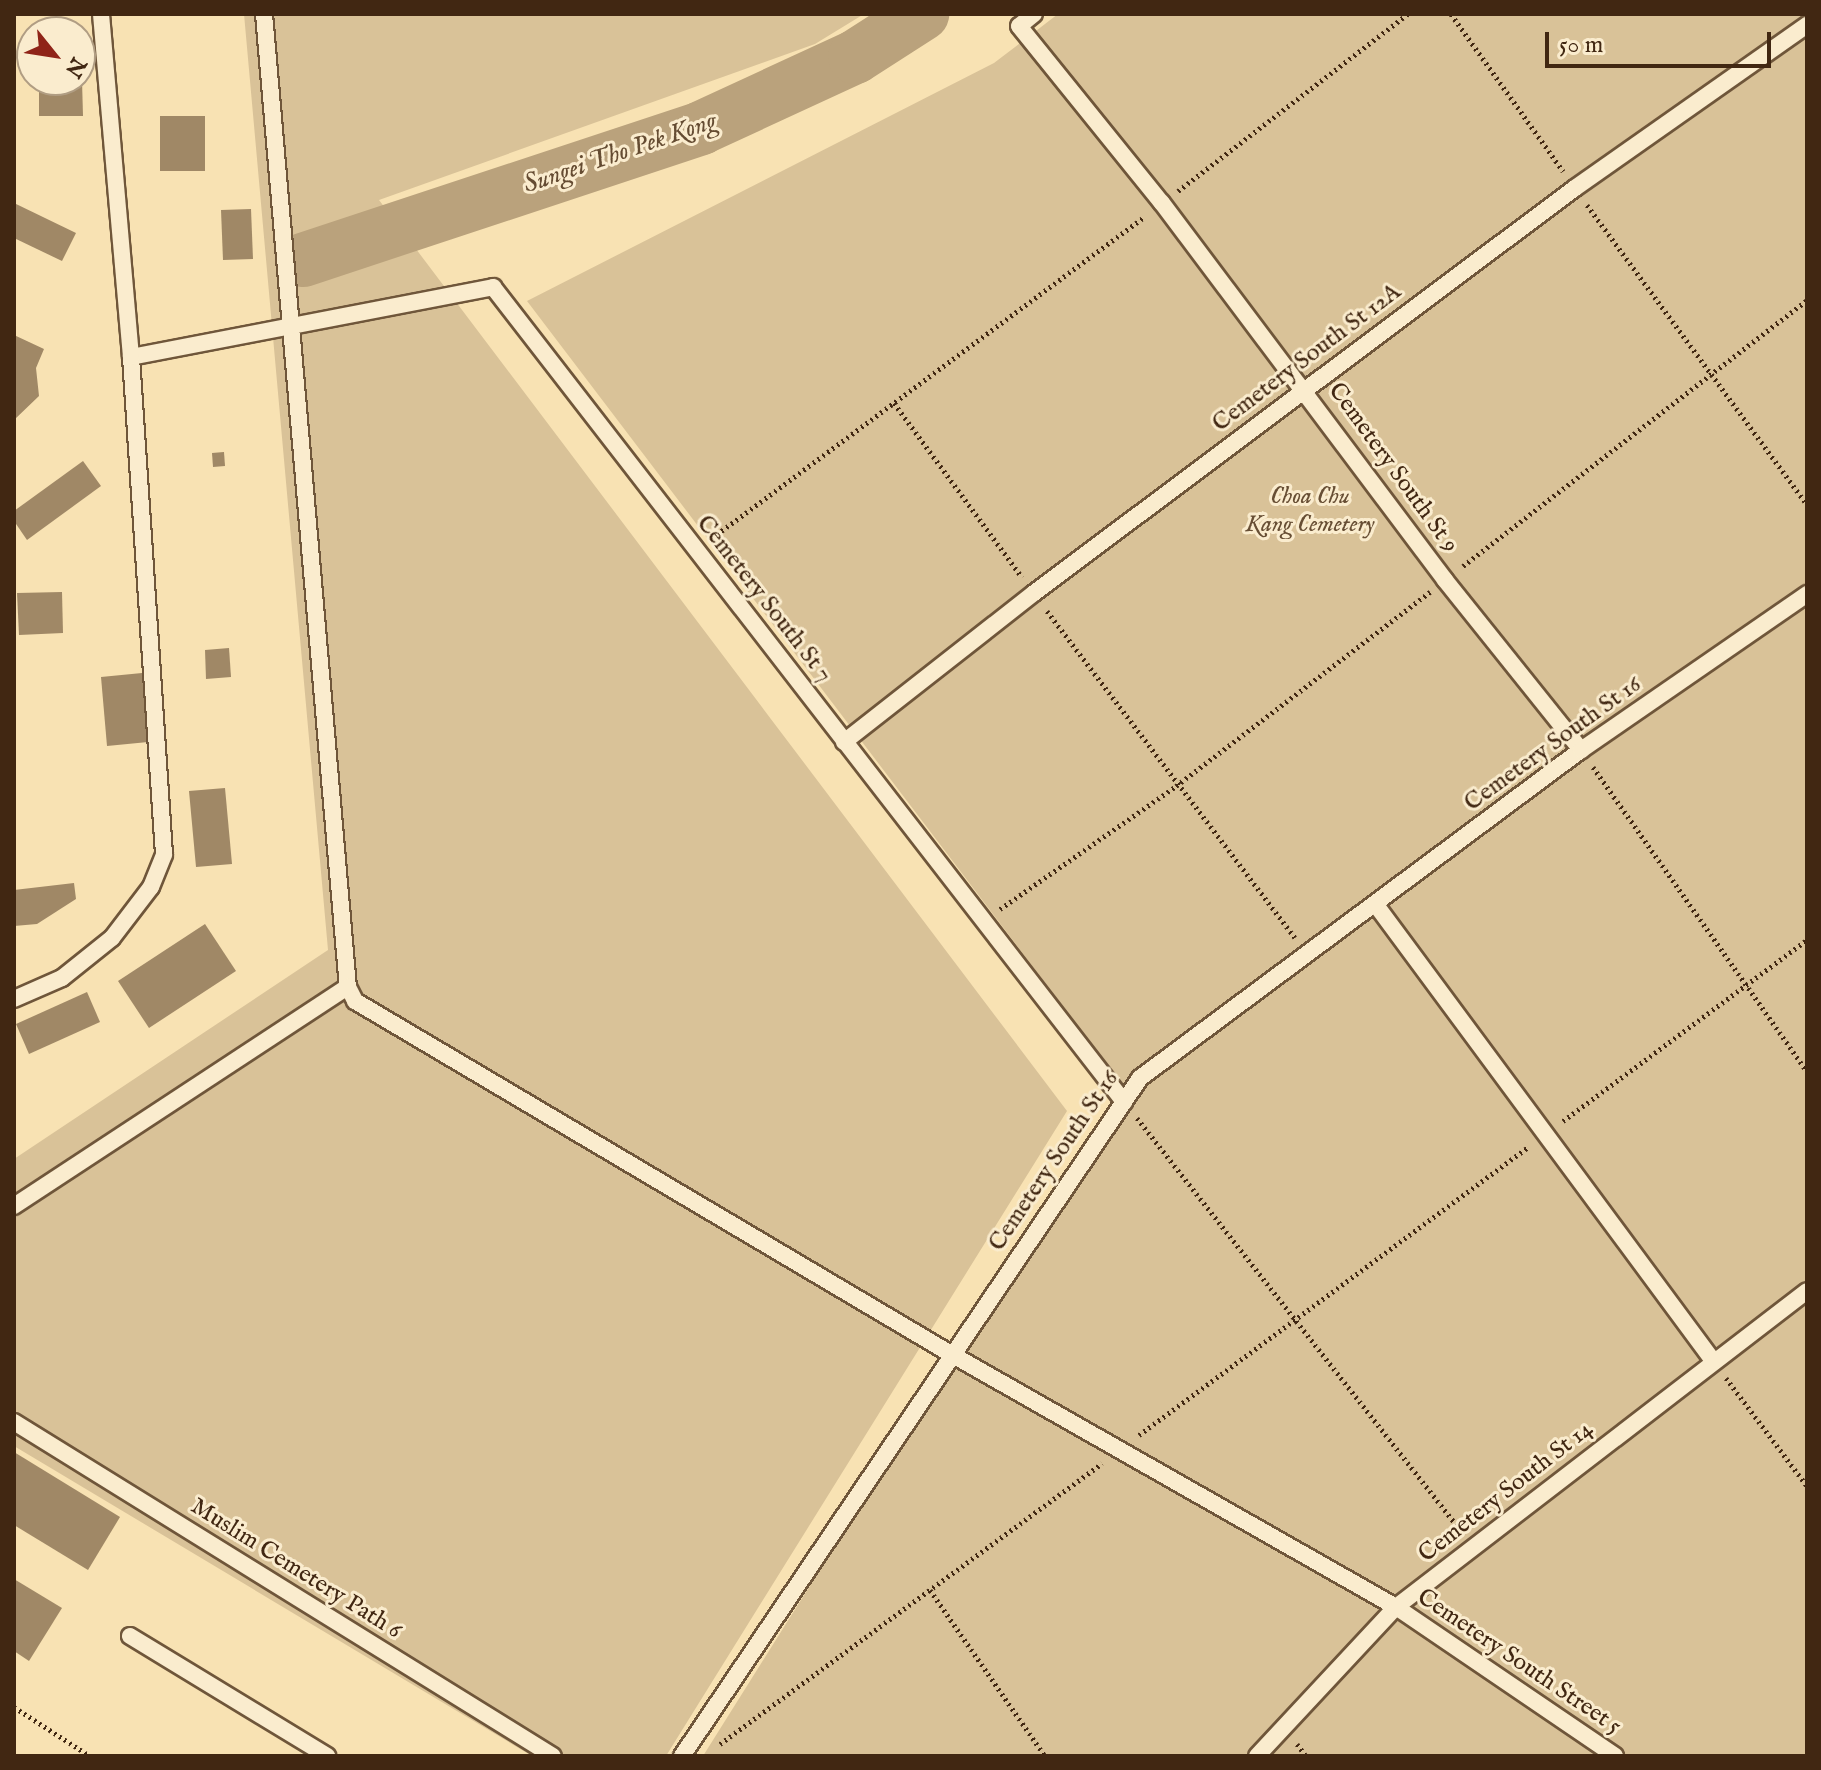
<!DOCTYPE html>
<style>
body{margin:0}
#map{position:relative;width:1821px;height:1770px;overflow:hidden;background:#f8e2b3;font-family:"IM FELL English",serif}
div>[style]{position:absolute}
.green>*{inset:0;background:#d9c298}
.river>*{height:54px;margin:-27px;padding:0 27px;transform-origin:27px;border-radius:27px;background:#baa27c}
.building>*{inset:0;background:#a08866}
.path>*{height:5px;margin-top:-2.5px;transform-origin:0;background:repeating-linear-gradient(90deg,#412712 0 2px,transparent 0 6px)}
.roads{filter:drop-shadow(2px 0 #6f563a) drop-shadow(-2px 0 #6f563a) drop-shadow(0 2px #6f563a) drop-shadow(0 -2px #6f563a)}
.lane>*{height:16px;margin:-8px;padding:0 8px;transform-origin:8px;border-radius:8px;background:#faecce}
span{translate:-50% -50%;white-space:nowrap;text-align:center;line-height:1.15;-webkit-text-stroke:6px #faecce;paint-order:stroke}
.street-label{font-size:24px;color:#412712}
.park-label{font-size:24px;color:#674e34;font-style:italic}
.water-label{font-size:26px;color:#654c32;font-style:italic}
.frame{position:absolute;inset:0;border:16px solid #412712;pointer-events:none}
.north{position:absolute;left:16px;top:16px;width:80px;height:80px;box-sizing:border-box;background:#faecce;border:2px solid #b09d83;border-radius:50%;rotate:120deg;font-size:22px;font-weight:700;line-height:32px;text-align:center;color:#412712}
.north::after{content:'';display:block;margin:auto;width:28px;height:36px;background:#8f2418;clip-path:polygon(50% 0,100% 100%,50% 72%,0 100%)}
.scale{position:absolute;left:1545px;top:32px;width:226px;height:36px;box-sizing:border-box;border:4px solid #412712;border-top:0;padding-left:10px;font-size:24px;line-height:28px;white-space:nowrap;color:#412712;-webkit-text-stroke:6px #faecce;paint-order:stroke}
</style>
<div id="map">
<div class="green">
<div style="clip-path:polygon(244px 14px,864px 14px,815px 44px,379px 200px,1067px 1111px,666px 1756px,532px 1756px,14px 1446px,14px 1159px,328px 950px)"></div>
<div style="clip-path:polygon(1058px 14px,1807px 14px,1807px 1756px,703px 1756px,924px 1404px,1135px 1101px,527px 301px,994px 63px)"></div>
</div>
<div class="river">
<div style="left:303px;top:260px;width:419px;rotate:-18.3deg"></div>
<div style="left:701px;top:128px;width:170px;rotate:-24.8deg"></div>
<div style="left:855px;top:57px;width:80px;rotate:-32.7deg"></div>
</div>
<div class="building">
<div style="clip-path:polygon(38px 28px,82px 28px,82px 32px,38px 32px)"></div>
<div style="clip-path:polygon(39px 80px,82px 80px,83px 116px,39px 116px)"></div>
<div style="clip-path:polygon(160px 116px,205px 116px,205px 171px,160px 171px)"></div>
<div style="clip-path:polygon(14px 203px,76px 233px,62px 261px,14px 238px)"></div>
<div style="clip-path:polygon(251px 209px,253px 259px,223px 260px,221px 210px)"></div>
<div style="clip-path:polygon(14px 335px,44px 349px,36px 368px,39px 396px,14px 420px)"></div>
<div style="clip-path:polygon(224px 452px,225px 466px,213px 467px,212px 453px)"></div>
<div style="clip-path:polygon(83px 461px,101px 486px,27px 540px,14px 521px,14px 511px)"></div>
<div style="clip-path:polygon(62px 592px,63px 633px,19px 635px,17px 593px)"></div>
<div style="clip-path:polygon(229px 648px,231px 677px,206px 679px,205px 650px)"></div>
<div style="clip-path:polygon(142px 673px,148px 742px,107px 746px,101px 677px)"></div>
<div style="clip-path:polygon(225px 788px,232px 864px,196px 867px,189px 791px)"></div>
<div style="clip-path:polygon(74px 883px,76px 899px,37px 924px,14px 926px,14px 890px)"></div>
<div style="clip-path:polygon(205px 924px,236px 971px,149px 1028px,118px 981px)"></div>
<div style="clip-path:polygon(87px 992px,100px 1022px,29px 1054px,16px 1024px)"></div>
<div style="clip-path:polygon(14px 1452px,120px 1517px,88px 1570px,14px 1525px)"></div>
<div style="clip-path:polygon(14px 1579px,62px 1608px,29px 1661px,14px 1651px)"></div>
</div>
<div class="path">
<div style="left:1451px;top:14px;width:193px;rotate:54.5deg"></div>
<div style="left:1178px;top:191px;width:290px;rotate:-37.6deg"></div>
<div style="left:1587px;top:205px;width:371px;rotate:53.7deg"></div>
<div style="left:894px;top:403px;width:216px;rotate:53.7deg"></div>
<div style="left:712px;top:538px;width:538px;rotate:-36.61deg"></div>
<div style="left:1463px;top:566px;width:435px;rotate:-37.7deg"></div>
<div style="left:1047px;top:611px;width:410px;rotate:52.8deg"></div>
<div style="left:1593px;top:767px;width:372px;rotate:54.9deg"></div>
<div style="left:1000px;top:909px;width:215px;rotate:-34.9deg"></div>
<div style="left:1176px;top:786px;width:320px;rotate:-37.4deg"></div>
<div style="left:1137px;top:1118px;width:526px;rotate:51.87deg"></div>
<div style="left:1563px;top:1121px;width:304px;rotate:-36.6deg"></div>
<div style="left:1726px;top:1378px;width:135px;rotate:53.1deg"></div>
<div style="left:1139px;top:1435px;width:485px;rotate:-36.5deg"></div>
<div style="left:930px;top:1590px;width:202px;rotate:55.3deg"></div>
<div style="left:14px;top:1707px;width:90px;rotate:32.8deg"></div>
<div style="left:720px;top:1744px;width:474px;rotate:-36.3deg"></div>
<div style="left:1297px;top:1744px;width:15px;rotate:53deg"></div>
</div>
<div class="roads">
<div class="lane">
<div style="left:264px;top:14px;width:977px;rotate:85.07deg"></div>
<div style="left:348px;top:987px;width:16px;rotate:63deg"></div>
<div style="left:355px;top:1001px;width:693px;rotate:30.64deg"></div>
<div style="left:951px;top:1354px;width:512px;rotate:29.62deg"></div>
<div style="left:1396px;top:1607px;width:265px;rotate:34.2deg"></div>
<div style="left:1034px;top:14px;width:19px;rotate:141deg"></div>
<div style="left:1019px;top:26px;width:228px;rotate:51.1deg"></div>
<div style="left:1162px;top:203px;width:471px;rotate:53.1deg"></div>
<div style="left:1445px;top:580px;width:218px;rotate:51.3deg"></div>
<div style="left:131px;top:357px;width:369px;rotate:-10.9deg"></div>
<div style="left:493px;top:287px;width:1031px;rotate:52.25deg"></div>
<div style="left:844px;top:742px;width:241px;rotate:-38.1deg"></div>
<div style="left:1034px;top:593px;width:676px;rotate:-36.82deg"></div>
<div style="left:1575px;top:188px;width:284px;rotate:-35.1deg"></div>
<div style="left:1376px;top:905px;width:568px;rotate:53.51deg"></div>
<div style="left:14px;top:999px;width:52px;rotate:-23.6deg"></div>
<div style="left:62px;top:978px;width:64px;rotate:-38.7deg"></div>
<div style="left:112px;top:938px;width:64px;rotate:-52.6deg"></div>
<div style="left:151px;top:887px;width:35px;rotate:-68deg"></div>
<div style="left:164px;top:854px;width:498px;rotate:-93.8deg"></div>
<div style="left:131px;top:357px;width:344px;rotate:-95deg"></div>
<div style="left:14px;top:1206px;width:399px;rotate:-33.3deg"></div>
<div style="left:14px;top:1422px;width:634px;rotate:31.79deg"></div>
<div style="left:130px;top:1636px;width:231px;rotate:31.3deg"></div>
<div style="left:682px;top:1756px;width:818px;rotate:-55.96deg"></div>
<div style="left:1140px;top:1078px;width:550px;rotate:-36.64deg"></div>
<div style="left:1581px;top:750px;width:275px;rotate:-34.6deg"></div>
<div style="left:1257px;top:1756px;width:204px;rotate:-47deg"></div>
<div style="left:1396px;top:1607px;width:518px;rotate:-37.56deg"></div>
</div>
</div>
<div class="street-label">
<span style="left:1307px;top:358px;rotate:-37deg">Cemetery South St 12A</span>
<span style="left:1393px;top:468px;rotate:54deg">Cemetery South St 9</span>
<span style="left:764px;top:599px;rotate:52deg">Cemetery South St 7</span>
<span style="left:1553px;top:744px;rotate:-36deg">Cemetery South St 16</span>
<span style="left:1054px;top:1161px;rotate:-56deg">Cemetery South St 16</span>
<span style="left:1506px;top:1492px;rotate:-38deg">Cemetery South St 14</span>
<span style="left:296px;top:1569px;rotate:32deg">Muslim Cemetery Path 6</span>
<span style="left:1519px;top:1662px;rotate:34deg">Cemetery South Street 5</span>
</div>
<div class="park-label">
<span style="left:1310px;top:511px">Choa Chu<br>Kang Cemetery</span>
</div>
<div class="water-label">
<span style="left:620px;top:153px;rotate:-19deg">Sungei Tho Pek Kong</span>
</div>
<div class="frame"></div>
<div class="north">N</div>
<div class="scale">50 m</div>
</div>
